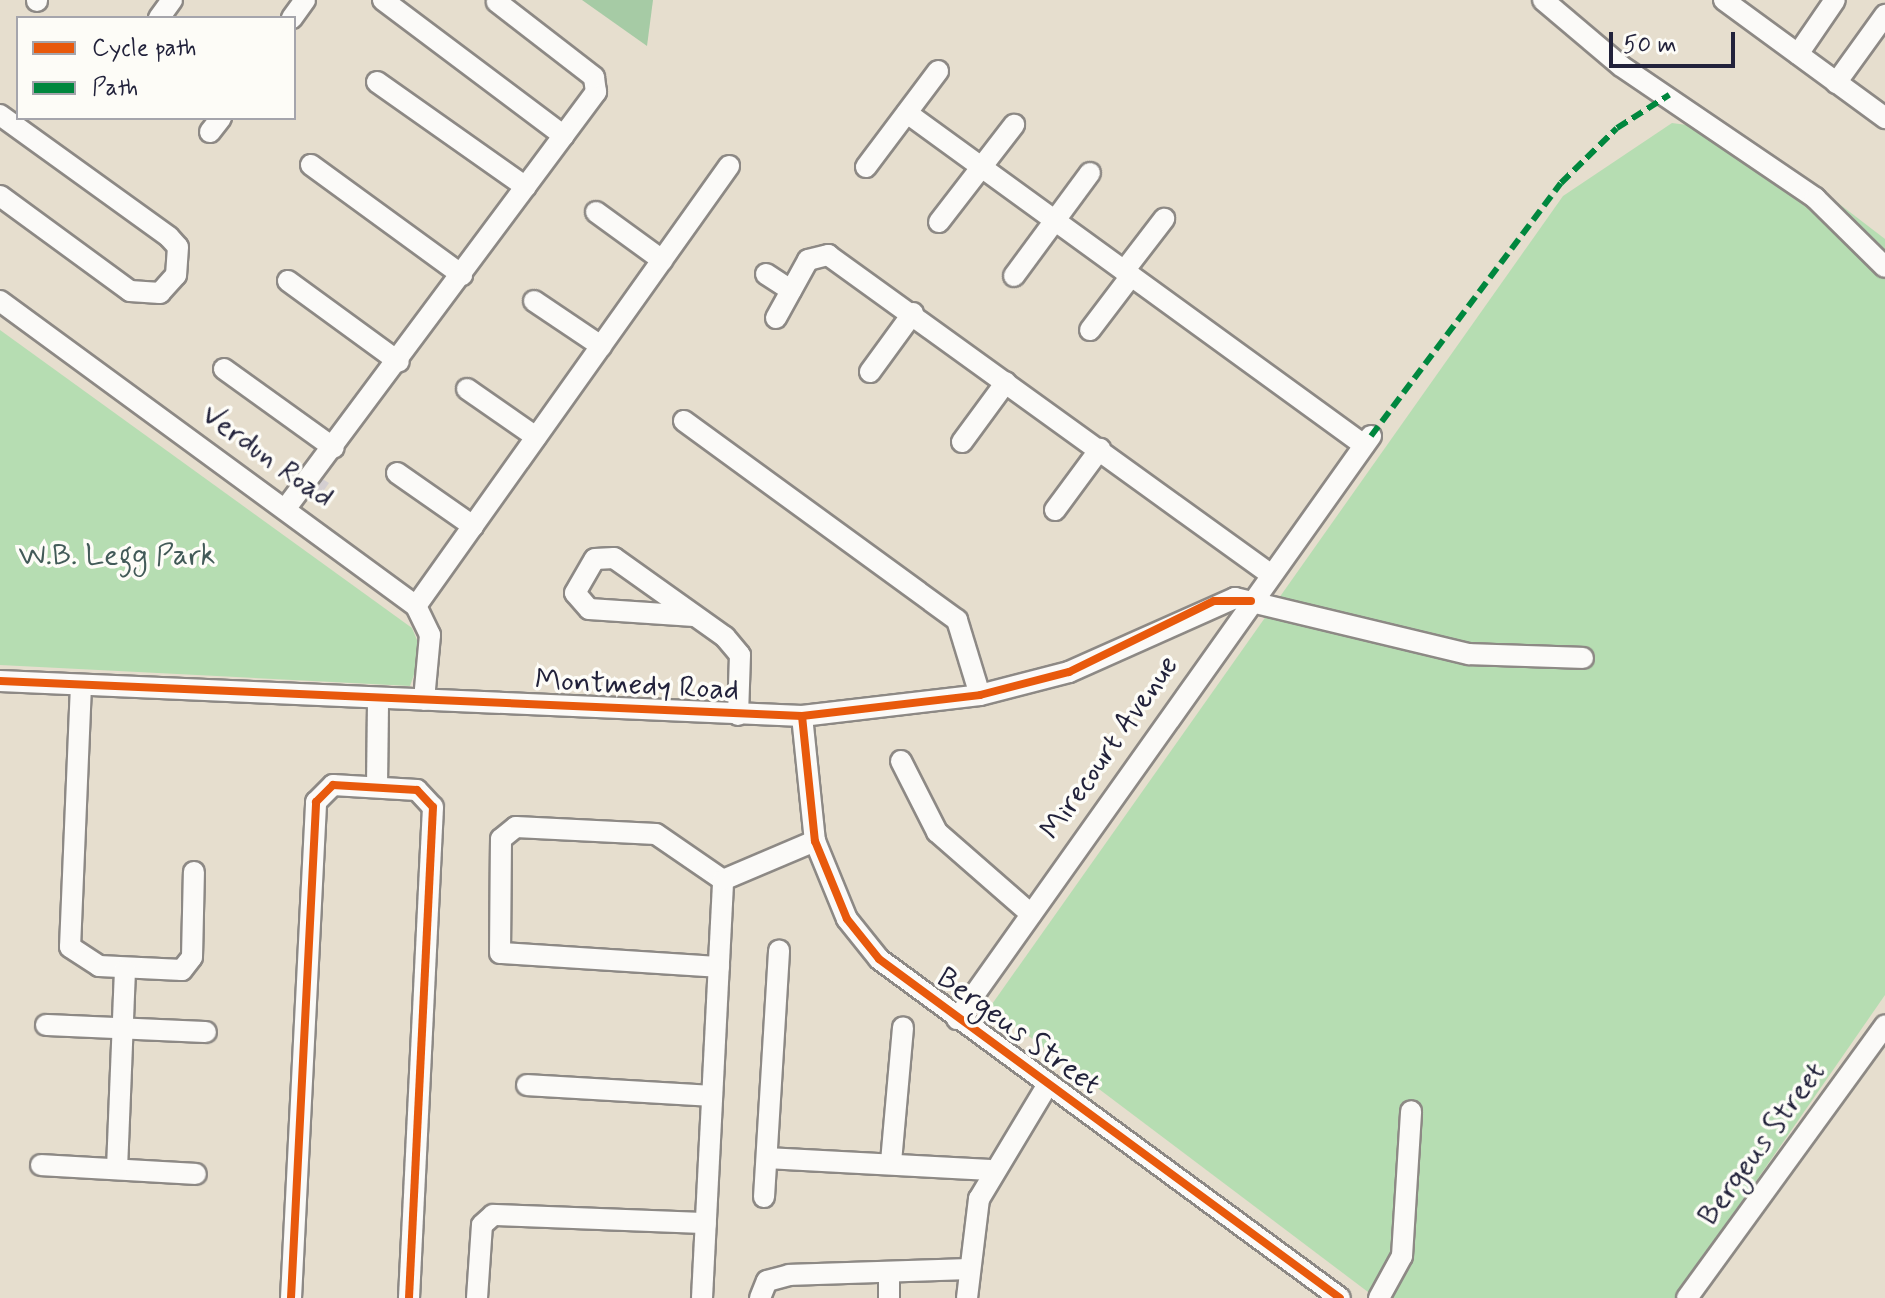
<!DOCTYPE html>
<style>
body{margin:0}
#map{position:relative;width:1885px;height:1298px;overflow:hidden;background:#e6dece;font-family:Mynerve,sans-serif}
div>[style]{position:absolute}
.green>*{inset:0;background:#b6ddb2}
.forest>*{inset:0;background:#a6cba5}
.building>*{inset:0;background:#d4cfd1}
.roads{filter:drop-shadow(2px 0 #8d8985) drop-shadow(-2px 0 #8d8985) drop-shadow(0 2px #8d8985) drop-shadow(0 -2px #8d8985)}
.minor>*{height:20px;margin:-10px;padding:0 10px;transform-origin:10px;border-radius:10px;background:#fbfaf8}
.quiet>*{height:6px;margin-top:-3px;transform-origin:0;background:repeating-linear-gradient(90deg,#00873e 0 12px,transparent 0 18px)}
.cycleway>*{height:8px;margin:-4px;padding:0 4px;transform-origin:4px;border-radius:4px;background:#e8590c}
span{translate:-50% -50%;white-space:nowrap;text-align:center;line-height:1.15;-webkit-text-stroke:7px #fdfcf7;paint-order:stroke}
.street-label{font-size:30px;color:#22223b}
.park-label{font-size:30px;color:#425a58}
.legend{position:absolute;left:16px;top:16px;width:280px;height:104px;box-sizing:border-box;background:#fdfcf7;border:2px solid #a5a5ac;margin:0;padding:10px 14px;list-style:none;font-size:24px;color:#22223b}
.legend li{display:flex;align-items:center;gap:16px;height:40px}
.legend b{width:40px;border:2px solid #a5a5ac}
.scale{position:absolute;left:1609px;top:32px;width:126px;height:36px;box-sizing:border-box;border:4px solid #22223b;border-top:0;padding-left:10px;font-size:24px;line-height:28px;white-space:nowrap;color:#22223b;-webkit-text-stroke:6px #fdfcf7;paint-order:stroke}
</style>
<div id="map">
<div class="green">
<div style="clip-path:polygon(1672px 123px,1724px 130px,1795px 170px,1885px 239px,1885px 995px,1675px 1298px,1376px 1298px,990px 1007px,1563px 196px)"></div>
<div style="clip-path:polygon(0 330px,412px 628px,422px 652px,410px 686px,0 665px)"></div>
</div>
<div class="forest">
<div style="clip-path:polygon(582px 0,653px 0,647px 46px)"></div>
</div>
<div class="building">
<div style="clip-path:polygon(293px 458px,302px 465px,290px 481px,281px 474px)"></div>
<div style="clip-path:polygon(316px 475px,329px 483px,318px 499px,305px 490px)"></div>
</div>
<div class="roads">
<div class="minor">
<div style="left:383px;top:0;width:226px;rotate:36.9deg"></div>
<div style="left:1543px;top:0;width:102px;rotate:40.2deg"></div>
<div style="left:1621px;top:66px;width:235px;rotate:34.2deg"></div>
<div style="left:1815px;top:198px;width:98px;rotate:44.6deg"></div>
<div style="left:1724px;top:0;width:200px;rotate:36.2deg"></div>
<div style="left:37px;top:1px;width:1px;rotate:-90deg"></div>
<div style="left:159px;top:18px;width:22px;rotate:-54deg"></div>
<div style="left:292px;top:18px;width:22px;rotate:-54deg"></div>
<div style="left:1798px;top:54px;width:65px;rotate:-55.6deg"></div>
<div style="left:377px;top:82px;width:182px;rotate:35.2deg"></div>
<div style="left:1836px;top:83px;width:84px;rotate:-54.2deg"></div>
<div style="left:907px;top:113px;width:565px;rotate:36deg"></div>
<div style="left:0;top:115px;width:208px;rotate:35.8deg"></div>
<div style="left:169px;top:237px;width:13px;rotate:48deg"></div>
<div style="left:178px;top:247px;width:28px;rotate:94deg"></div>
<div style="left:176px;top:275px;width:24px;rotate:132deg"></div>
<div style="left:160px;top:293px;width:30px;rotate:-176deg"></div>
<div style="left:130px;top:291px;width:161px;rotate:-143.8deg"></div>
<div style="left:210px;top:132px;width:18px;rotate:-52deg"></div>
<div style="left:311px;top:165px;width:187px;rotate:36.1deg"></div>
<div style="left:866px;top:167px;width:120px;rotate:-53.1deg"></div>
<div style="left:596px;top:212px;width:82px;rotate:36deg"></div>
<div style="left:939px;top:222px;width:123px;rotate:-52.3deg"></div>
<div style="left:1124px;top:271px;width:66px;rotate:-52.4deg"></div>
<div style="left:766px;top:274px;width:30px;rotate:33deg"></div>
<div style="left:1014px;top:276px;width:128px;rotate:-53.6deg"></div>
<div style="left:288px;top:281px;width:137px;rotate:36.1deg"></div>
<div style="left:0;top:301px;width:516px;rotate:36.25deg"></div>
<div style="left:416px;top:606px;width:32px;rotate:64deg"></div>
<div style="left:430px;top:635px;width:65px;rotate:95.3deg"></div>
<div style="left:534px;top:301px;width:81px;rotate:33.9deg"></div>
<div style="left:776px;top:318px;width:66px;rotate:-61.1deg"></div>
<div style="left:808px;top:260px;width:21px;rotate:-14deg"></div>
<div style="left:828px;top:255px;width:545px;rotate:35.82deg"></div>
<div style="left:1090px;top:330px;width:68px;rotate:-52.8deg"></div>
<div style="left:224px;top:369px;width:135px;rotate:35.7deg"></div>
<div style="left:870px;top:372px;width:73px;rotate:-53.9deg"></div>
<div style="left:467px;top:389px;width:84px;rotate:34.8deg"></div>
<div style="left:684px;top:421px;width:338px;rotate:36.1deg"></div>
<div style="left:957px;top:620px;width:78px;rotate:73deg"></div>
<div style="left:962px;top:442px;width:74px;rotate:-53.7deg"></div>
<div style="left:397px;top:473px;width:93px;rotate:34.9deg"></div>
<div style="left:286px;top:508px;width:519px;rotate:-53.31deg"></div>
<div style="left:596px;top:92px;width:15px;rotate:-98deg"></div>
<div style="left:594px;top:77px;width:123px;rotate:-142.3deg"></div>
<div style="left:1055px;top:510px;width:76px;rotate:-53.6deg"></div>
<div style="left:416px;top:606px;width:540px;rotate:-54.57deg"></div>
<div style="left:694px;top:616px;width:105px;rotate:-176.2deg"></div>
<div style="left:589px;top:609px;width:21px;rotate:-131deg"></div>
<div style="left:575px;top:593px;width:39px;rotate:-60deg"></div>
<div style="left:595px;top:559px;width:19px;rotate:-3deg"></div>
<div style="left:614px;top:558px;width:136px;rotate:35.4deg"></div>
<div style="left:725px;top:637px;width:23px;rotate:50deg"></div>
<div style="left:740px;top:655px;width:60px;rotate:91.9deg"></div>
<div style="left:0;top:681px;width:803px;rotate:2.5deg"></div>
<div style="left:802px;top:716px;width:179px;rotate:-6.7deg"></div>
<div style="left:980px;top:695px;width:92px;rotate:-14.5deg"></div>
<div style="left:1069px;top:672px;width:182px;rotate:-24deg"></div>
<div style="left:1235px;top:598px;width:241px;rotate:13.5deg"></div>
<div style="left:1469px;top:654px;width:114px;rotate:2deg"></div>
<div style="left:81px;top:685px;width:262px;rotate:92.4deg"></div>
<div style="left:70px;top:947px;width:35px;rotate:33deg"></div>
<div style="left:99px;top:966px;width:83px;rotate:2.8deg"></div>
<div style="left:182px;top:970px;width:16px;rotate:-52deg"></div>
<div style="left:192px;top:957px;width:85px;rotate:-88.7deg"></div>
<div style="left:802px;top:716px;width:126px;rotate:84.1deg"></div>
<div style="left:815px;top:841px;width:84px;rotate:67.7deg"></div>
<div style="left:847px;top:919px;width:51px;rotate:51.3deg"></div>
<div style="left:879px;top:959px;width:572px;rotate:36.33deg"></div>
<div style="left:901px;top:761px;width:80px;rotate:63.1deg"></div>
<div style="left:937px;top:832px;width:125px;rotate:41.1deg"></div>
<div style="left:377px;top:786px;width:87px;rotate:-89.3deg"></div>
<div style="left:719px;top:967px;width:219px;rotate:-176.3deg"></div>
<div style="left:500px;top:953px;width:114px;rotate:-89.5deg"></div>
<div style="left:501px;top:839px;width:19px;rotate:-39deg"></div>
<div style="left:516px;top:827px;width:140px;rotate:2.9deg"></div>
<div style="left:656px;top:834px;width:81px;rotate:34.5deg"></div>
<div style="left:957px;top:1019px;width:715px;rotate:-54.62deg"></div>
<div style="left:46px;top:1025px;width:160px;rotate:2.5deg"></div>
<div style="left:527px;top:1085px;width:185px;rotate:3.4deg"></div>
<div style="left:767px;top:1158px;width:223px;rotate:3.1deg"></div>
<div style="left:891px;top:1162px;width:135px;rotate:-84.9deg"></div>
<div style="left:41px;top:1165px;width:155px;rotate:3.3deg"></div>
<div style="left:117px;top:1169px;width:199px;rotate:-87.7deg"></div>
<div style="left:764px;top:1197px;width:247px;rotate:-86.5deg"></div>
<div style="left:889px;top:1275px;width:23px;rotate:90deg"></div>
<div style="left:291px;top:1298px;width:497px;rotate:-87.1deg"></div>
<div style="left:316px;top:802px;width:24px;rotate:-45deg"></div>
<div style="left:333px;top:785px;width:84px;rotate:3.4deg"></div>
<div style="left:417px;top:790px;width:23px;rotate:47deg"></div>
<div style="left:433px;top:807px;width:492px;rotate:92.8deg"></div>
<div style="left:477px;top:1298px;width:73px;rotate:-86.1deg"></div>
<div style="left:482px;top:1225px;width:15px;rotate:-42deg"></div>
<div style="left:493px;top:1215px;width:213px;rotate:2.2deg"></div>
<div style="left:702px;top:1298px;width:419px;rotate:-87.1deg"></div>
<div style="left:723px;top:880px;width:100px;rotate:-23deg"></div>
<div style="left:760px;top:1298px;width:18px;rotate:-68deg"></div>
<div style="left:767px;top:1281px;width:23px;rotate:-15deg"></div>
<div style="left:789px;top:1275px;width:178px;rotate:-1.9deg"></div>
<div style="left:967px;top:1298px;width:100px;rotate:-83.1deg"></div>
<div style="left:979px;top:1199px;width:134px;rotate:-59deg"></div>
<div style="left:1379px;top:1298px;width:48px;rotate:-61.3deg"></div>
<div style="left:1402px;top:1256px;width:145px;rotate:-86.4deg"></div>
<div style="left:1687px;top:1298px;width:337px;rotate:-54deg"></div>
</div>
</div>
<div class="quiet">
<div style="left:1371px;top:436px;width:316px;rotate:-53.1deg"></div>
<div style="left:1561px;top:183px;width:78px;rotate:-44.5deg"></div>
<div style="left:1617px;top:128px;width:62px;rotate:-32.4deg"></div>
</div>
<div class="cycleway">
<div style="left:0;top:681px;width:803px;rotate:2.5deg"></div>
<div style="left:802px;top:716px;width:179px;rotate:-6.7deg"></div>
<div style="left:980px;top:695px;width:92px;rotate:-14.5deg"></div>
<div style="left:1069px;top:672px;width:161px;rotate:-26.1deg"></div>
<div style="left:1214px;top:601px;width:37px"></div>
<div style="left:802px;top:716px;width:126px;rotate:84.1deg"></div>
<div style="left:815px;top:841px;width:84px;rotate:67.7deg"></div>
<div style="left:847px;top:919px;width:51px;rotate:51.3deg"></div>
<div style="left:879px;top:959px;width:572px;rotate:36.33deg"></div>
<div style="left:291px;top:1298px;width:497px;rotate:-87.1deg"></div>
<div style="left:316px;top:802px;width:24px;rotate:-45deg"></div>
<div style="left:333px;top:785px;width:84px;rotate:3.4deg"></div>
<div style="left:417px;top:790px;width:23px;rotate:47deg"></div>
<div style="left:433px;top:807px;width:492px;rotate:92.8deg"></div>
</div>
<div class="street-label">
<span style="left:267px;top:457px;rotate:36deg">Verdun Road</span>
<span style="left:637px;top:686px;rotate:3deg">Montmedy Road</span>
<span style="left:1110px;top:748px;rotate:-55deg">Mirecourt Avenue</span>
<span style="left:1018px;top:1032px;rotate:36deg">Bergeus Street</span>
<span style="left:1762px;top:1144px;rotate:-54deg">Bergeus Street</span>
</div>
<div class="park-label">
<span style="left:117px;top:556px">W.B. Legg Park</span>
</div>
<ul class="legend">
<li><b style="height:10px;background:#e8590c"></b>Cycle path</li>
<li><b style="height:10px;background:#00873e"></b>Path</li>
</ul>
<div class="scale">50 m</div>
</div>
